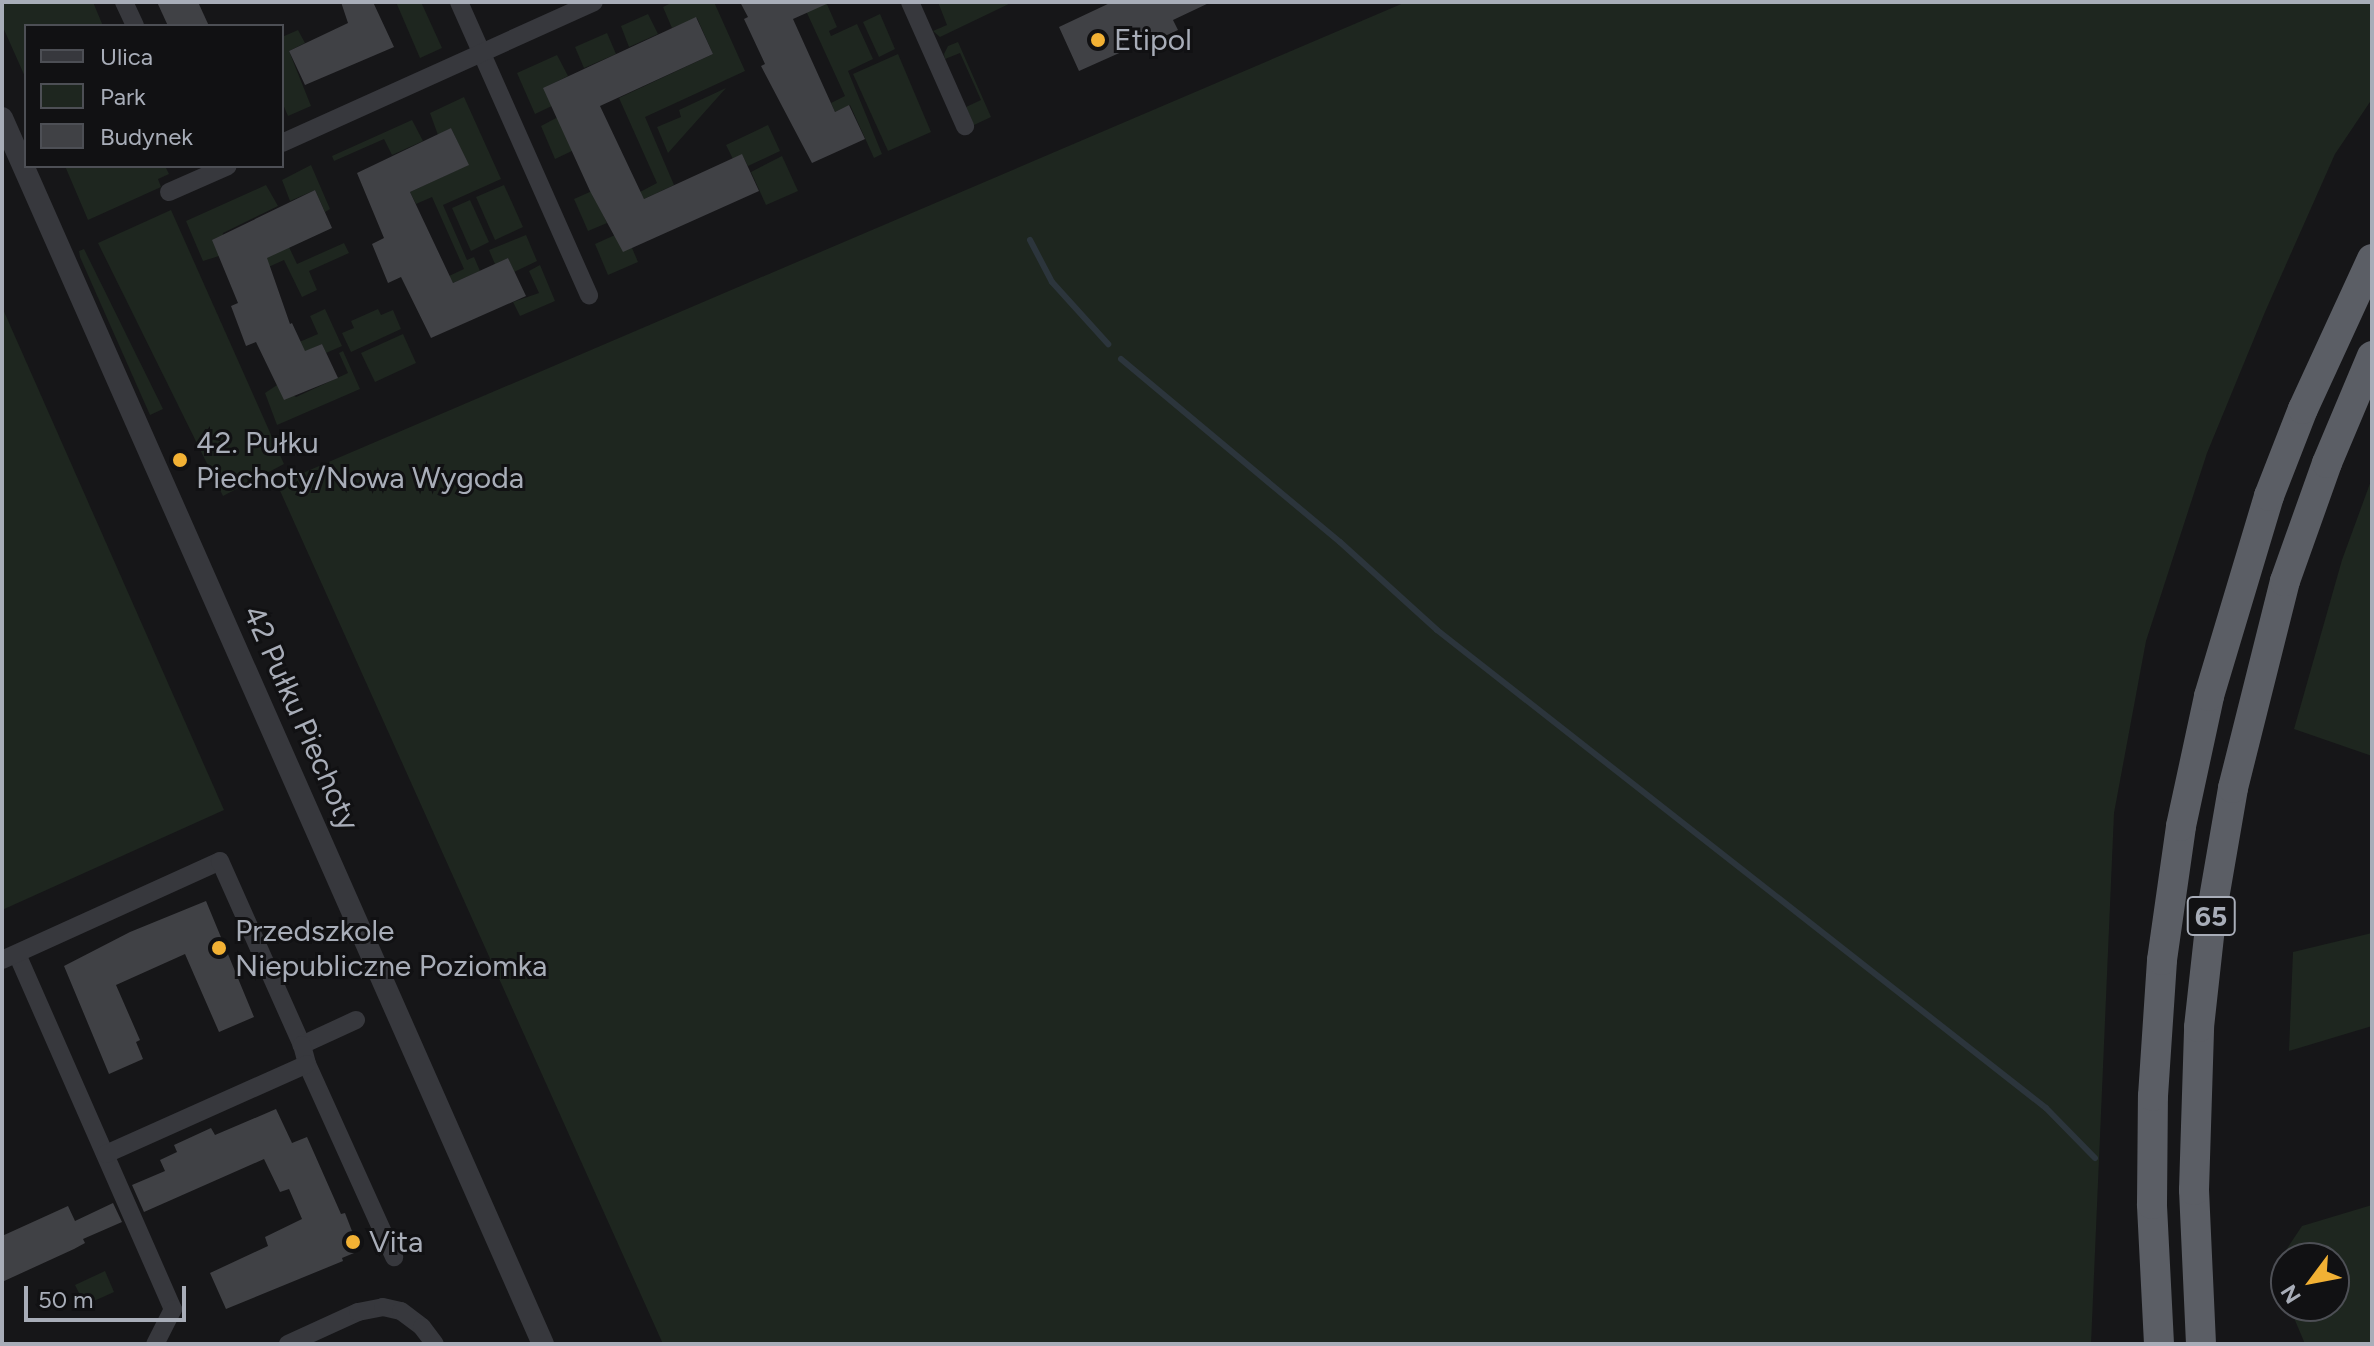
<!DOCTYPE html>
<meta charset="utf-8">
<style>
body{margin:0}
#map{position:relative;width:2374px;height:1346px;overflow:hidden;background:#161618;font-family:Figtree,sans-serif}
div>[style]{position:absolute}
.green>*{inset:0;background:#1e261f}
.stream>*{height:6px;margin:-3px;padding:0 3px;transform-origin:3px;border-radius:3px;background:#2c353c}
.building>*{inset:0;background:#404145}
.minor>*{height:18px;margin:-9px;padding:0 9px;transform-origin:9px;border-radius:9px;background:#37383d}
.tertiary>*{height:22px;margin:-11px;padding:0 11px;transform-origin:11px;border-radius:11px;background:#37383d}
.trunk>*{height:30px;margin:-15px;padding:0 15px;transform-origin:15px;border-radius:15px;background:#5b5e65}
.dots>*{width:22px;height:22px;translate:-50% -50%;box-sizing:border-box;border:4px solid #111113;border-radius:50%}
span{translate:-50% -50%;white-space:nowrap;text-align:center;line-height:1.15;-webkit-text-stroke:6px #111113;paint-order:stroke}
.shield-label span{padding:2px 6px;background:#111113;border:2px solid;border-radius:6px;-webkit-text-stroke-width:0}
.shield-label{font-size:28px;color:#a8adb8;font-weight:700}
.poi-label{font-size:30px;color:#a8adb8}
.left{translate:0 -50%;text-align:left}
.street-label{font-size:30px;color:#a8adb8}
.frame{position:absolute;inset:0;border:4px solid #a8adb8;pointer-events:none}
.legend{position:absolute;left:24px;top:24px;width:260px;height:144px;box-sizing:border-box;background:#111113;border:2px solid #4d4f55;margin:0;padding:10px 14px;list-style:none;font-size:24px;color:#a8adb8}
.legend li{display:flex;align-items:center;gap:16px;height:40px}
.legend b{width:40px;border:2px solid #4d4f55}
.north{position:absolute;left:2270px;top:1242px;width:80px;height:80px;box-sizing:border-box;background:#111113;border:2px solid #4d4f55;border-radius:50%;rotate:238deg;font-size:22px;font-weight:700;line-height:32px;text-align:center;color:#a8adb8}
.north::after{content:'';display:block;margin:auto;width:28px;height:36px;background:#f2b134;clip-path:polygon(50% 0,100% 100%,50% 72%,0 100%)}
.scale{position:absolute;left:24px;top:1286px;width:162px;height:36px;box-sizing:border-box;border:4px solid #a8adb8;border-top:0;padding-left:10px;font-size:24px;line-height:28px;white-space:nowrap;color:#a8adb8;-webkit-text-stroke:6px #111113;paint-order:stroke}
</style>
<div id="map">
<div class="green">
<div style="clip-path:polygon(2px 2px,93px 2px,103px 26px,26px 26px,26px 79px,2px 25px)"></div>
<div style="clip-path:polygon(396px 2px,421px 2px,442px 48px,420px 58px)"></div>
<div style="clip-path:polygon(673px 2px,714px 2px,745px 71px,645px 117px,674px 185px,644px 199px,640px 192px,657px 183px,619px 98px,713px 54px,697px 18px,672px 28px,663px 7px)"></div>
<div style="clip-path:polygon(802px 2px,826px 2px,837px 27px,829px 31px,831px 36px,857px 24px,873px 59px,848px 71px,882px 154px,874px 158px,850px 105px,835px 112px,831px 103px,845px 96px)"></div>
<div style="clip-path:polygon(938px 2px,1013px 2px,940px 37px,933px 31px,947px 25px)"></div>
<div style="clip-path:polygon(1406px 2px,2372px 2px,2372px 99px,2335px 154px,2265px 312px,2207px 453px,2146px 641px,2114px 813px,2091px 1344px,663px 1344px,277px 484px)"></div>
<div style="clip-path:polygon(648px 14px,658px 34px,629px 47px,621px 26px)"></div>
<div style="clip-path:polygon(880px 14px,895px 49px,879px 57px,863px 22px)"></div>
<div style="clip-path:polygon(298px 30px,305px 43px,289px 51px,311px 106px,288px 116px,282px 102px,282px 37px)"></div>
<div style="clip-path:polygon(607px 33px,616px 54px,584px 68px,575px 47px)"></div>
<div style="clip-path:polygon(958px 42px,991px 117px,974px 125px,966px 107px,981px 100px,960px 53px,945px 59px,944px 54px,948px 46px)"></div>
<div style="clip-path:polygon(898px 54px,931px 132px,888px 151px,853px 74px)"></div>
<div style="clip-path:polygon(557px 55px,568px 76px,548px 86px,556px 104px,535px 114px,517px 73px)"></div>
<div style="clip-path:polygon(726px 88px,668px 153px,657px 127px,681px 117px,679px 110px)"></div>
<div style="clip-path:polygon(464px 97px,501px 179px,443px 205px,467px 260px,474px 257px,480px 271px,453px 283px,449px 276px,464px 269px,432px 197px,416px 204px,410px 192px,468px 165px,451px 128px,438px 135px,430px 113px)"></div>
<div style="clip-path:polygon(558px 117px,574px 150px,555px 159px,541px 126px)"></div>
<div style="clip-path:polygon(412px 120px,423px 141px,392px 155px,384px 139px,334px 161px,332px 156px)"></div>
<div style="clip-path:polygon(768px 125px,780px 151px,748px 166px,742px 155px,733px 159px,726px 145px)"></div>
<div style="clip-path:polygon(782px 156px,798px 191px,766px 205px,751px 172px)"></div>
<div style="clip-path:polygon(311px 165px,330px 209px,325px 212px,315px 190px,290px 201px,282px 180px)"></div>
<div style="clip-path:polygon(65px 166px,165px 166px,169px 174px,158px 179px,161px 187px,88px 220px)"></div>
<div style="clip-path:polygon(266px 185px,278px 206px,223px 233px,219px 256px,203px 261px,186px 221px)"></div>
<div style="clip-path:polygon(504px 185px,523px 227px,495px 240px,476px 197px)"></div>
<div style="clip-path:polygon(592px 191px,607px 223px,588px 231px,574px 199px)"></div>
<div style="clip-path:polygon(470px 200px,489px 242px,471px 251px,452px 208px)"></div>
<div style="clip-path:polygon(171px 210px,284px 464px,223px 496px,98px 243px)"></div>
<div style="clip-path:polygon(526px 235px,537px 261px,514px 272px,508px 258px,495px 264px,489px 250px)"></div>
<div style="clip-path:polygon(615px 235px,632px 248px,638px 262px,608px 275px,595px 244px)"></div>
<div style="clip-path:polygon(344px 243px,349px 253px,309px 271px,317px 290px,302px 297px,284px 260px,264px 269px,262px 257px,288px 245px,297px 264px)"></div>
<div style="clip-path:polygon(84px 249px,163px 409px,150px 415px,80px 257px,79px 251px)"></div>
<div style="clip-path:polygon(540px 265px,555px 301px,520px 316px,513px 302px,539px 293px,529px 271px)"></div>
<div style="clip-path:polygon(2px 307px,224px 810px,2px 910px)"></div>
<div style="clip-path:polygon(325px 309px,342px 346px,326px 353px,322px 344px,304px 352px,297px 343px,318px 334px,310px 316px)"></div>
<div style="clip-path:polygon(378px 309px,381px 315px,393px 310px,401px 329px,351px 352px,342px 333px,354px 328px,351px 321px)"></div>
<div style="clip-path:polygon(403px 334px,416px 363px,375px 382px,361px 353px)"></div>
<div style="clip-path:polygon(343px 351px,360px 389px,277px 425px,265px 393px,277px 385px,296px 397px,348px 373px,339px 353px)"></div>
<div style="clip-path:polygon(2372px 478px,2372px 756px,2294px 729px,2342px 560px)"></div>
<div style="clip-path:polygon(2372px 933px,2372px 1026px,2289px 1051px,2293px 952px)"></div>
<div style="clip-path:polygon(2372px 1205px,2372px 1344px,2305px 1344px,2289px 1306px,2334px 1306px,2334px 1258px,2286px 1258px,2286px 1272px,2284px 1253px,2302px 1226px)"></div>
<div style="clip-path:polygon(105px 1271px,114px 1292px,85px 1305px,75px 1285px)"></div>
</div>
<div class="stream">
<div style="left:1030px;top:240px;width:47px;rotate:62.4deg"></div>
<div style="left:1052px;top:282px;width:84px;rotate:47.9deg"></div>
<div style="left:1121px;top:359px;width:285px;rotate:39.9deg"></div>
<div style="left:1340px;top:542px;width:131px;rotate:42.2deg"></div>
<div style="left:1437px;top:630px;width:774px;rotate:38.13deg"></div>
<div style="left:2046px;top:1108px;width:70px;rotate:45.6deg"></div>
</div>
<div class="building">
<div style="clip-path:polygon(157px 2px,198px 2px,209px 26px,168px 26px)"></div>
<div style="clip-path:polygon(341px 2px,373px 2px,394px 47px,305px 85px,289px 51px,348px 23px)"></div>
<div style="clip-path:polygon(740px 2px,831px 2px,793px 19px,835px 112px,849px 105px,865px 139px,812px 163px,761px 66px,765px 64px,744px 19px,748px 17px)"></div>
<div style="clip-path:polygon(1112px 2px,1211px 2px,1173px 20px,1178px 30px,1165px 36px,1145px 34px,1123px 43px,1126px 50px,1079px 71px,1059px 27px)"></div>
<div style="clip-path:polygon(696px 17px,713px 54px,600px 106px,644px 199px,742px 154px,759px 191px,623px 252px,590px 191px,543px 88px)"></div>
<div style="clip-path:polygon(451px 128px,469px 165px,410px 192px,453px 283px,508px 258px,526px 296px,431px 338px,401px 277px,388px 283px,372px 244px,384px 238px,357px 173px)"></div>
<div style="clip-path:polygon(315px 190px,332px 228px,267px 258px,290px 324px,292px 323px,305px 351px,322px 344px,338px 378px,284px 400px,256px 342px,246px 346px,231px 306px,238px 303px,212px 240px)"></div>
<div style="clip-path:polygon(206px 901px,254px 1017px,219px 1032px,185px 954px,116px 985px,140px 1040px,136px 1042px,143px 1059px,109px 1074px,64px 966px,130px 932px)"></div>
<div style="clip-path:polygon(276px 1109px,292px 1143px,307px 1137px,341px 1214px,345px 1213px,357px 1244px,354px 1253px,342px 1258px,343px 1261px,226px 1309px,210px 1273px,268px 1246px,265px 1237px,302px 1219px,289px 1189px,280px 1192px,264px 1159px,144px 1212px,132px 1185px,165px 1171px,160px 1160px,177px 1152px,174px 1145px,211px 1128px,215px 1135px)"></div>
<div style="clip-path:polygon(113px 1203px,122px 1222px,83px 1239px,85px 1243px,74px 1249px,2px 1282px,2px 1236px,68px 1206px,75px 1221px)"></div>
</div>
<div class="minor">
<div style="left:124px;top:2px;width:26px;rotate:65deg"></div>
<div style="left:459px;top:2px;width:321px;rotate:66.1deg"></div>
<div style="left:910px;top:2px;width:136px;rotate:66.1deg"></div>
<div style="left:282px;top:143px;width:342px;rotate:-24.3deg"></div>
<div style="left:169px;top:192px;width:64px;rotate:-23.8deg"></div>
<div style="left:17px;top:954px;width:388px;rotate:66.3deg"></div>
<div style="left:173px;top:1309px;width:39px;rotate:117deg"></div>
<div style="left:2px;top:960px;width:239px;rotate:-24.4deg"></div>
<div style="left:220px;top:861px;width:201px;rotate:66deg"></div>
<div style="left:356px;top:1020px;width:60px;rotate:155.2deg"></div>
<div style="left:302px;top:1045px;width:20px;rotate:75deg"></div>
<div style="left:307px;top:1064px;width:212px;rotate:65.7deg"></div>
<div style="left:106px;top:1154px;width:220px;rotate:-24.1deg"></div>
<div style="left:288px;top:1344px;width:77px;rotate:-24.6deg"></div>
<div style="left:358px;top:1312px;width:25px;rotate:-11deg"></div>
<div style="left:383px;top:1307px;width:18px;rotate:13deg"></div>
<div style="left:401px;top:1311px;width:26px;rotate:37deg"></div>
<div style="left:422px;top:1327px;width:21px;rotate:53deg"></div>
</div>
<div class="tertiary">
<div style="left:2px;top:118px;width:1340px;rotate:66.19deg"></div>
</div>
<div class="trunk">
<div style="left:2159px;top:1344px;width:140px;rotate:-92.9deg"></div>
<div style="left:2152px;top:1204px;width:108px;rotate:-89.5deg"></div>
<div style="left:2153px;top:1096px;width:136px;rotate:-86.2deg"></div>
<div style="left:2162px;top:960px;width:135px;rotate:-81.9deg"></div>
<div style="left:2181px;top:826px;width:133px;rotate:-77.8deg"></div>
<div style="left:2209px;top:696px;width:209px;rotate:-73.3deg"></div>
<div style="left:2269px;top:496px;width:93px;rotate:-68.7deg"></div>
<div style="left:2303px;top:409px;width:165px;rotate:-65.3deg"></div>
<div style="left:2201px;top:1344px;width:154px;rotate:-92.6deg"></div>
<div style="left:2194px;top:1190px;width:163px;rotate:-88.2deg"></div>
<div style="left:2199px;top:1027px;width:118px;rotate:-83.7deg"></div>
<div style="left:2212px;top:910px;width:124px;rotate:-80.2deg"></div>
<div style="left:2233px;top:788px;width:213px;rotate:-75.9deg"></div>
<div style="left:2285px;top:581px;width:125px;rotate:-70.4deg"></div>
<div style="left:2327px;top:463px;width:116px;rotate:-67.2deg"></div>
</div>
<div class="dots">
<div style="left:1098px;top:40px;background:#f2b134"></div>
<div style="left:180px;top:460px;background:#f2b134"></div>
<div style="left:219px;top:948px;background:#f2b134"></div>
<div style="left:353px;top:1242px;background:#f2b134"></div>
</div>
<div class="shield-label">
<span style="left:2211px;top:916px">65</span>
</div>
<div class="poi-label">
<span class="left" style="left:1114px;top:40px">Etipol</span>
<span class="left" style="left:196px;top:460px">42. Pułku<br>Piechoty/Nowa Wygoda</span>
<span class="left" style="left:235px;top:948px">Przedszkole<br>Niepubliczne Poziomka</span>
<span class="left" style="left:369px;top:1242px">Vita</span>
</div>
<div class="street-label">
<span style="left:301px;top:718px;rotate:66deg">42 Pułku Piechoty</span>
</div>
<div class="frame"></div>
<ul class="legend">
<li><b style="height:10px;background:#37383d"></b>Ulica</li>
<li><b style="height:22px;background:#1e261f"></b>Park</li>
<li><b style="height:22px;background:#404145"></b>Budynek</li>
</ul>
<div class="north">N</div>
<div class="scale">50 m</div>
</div>
